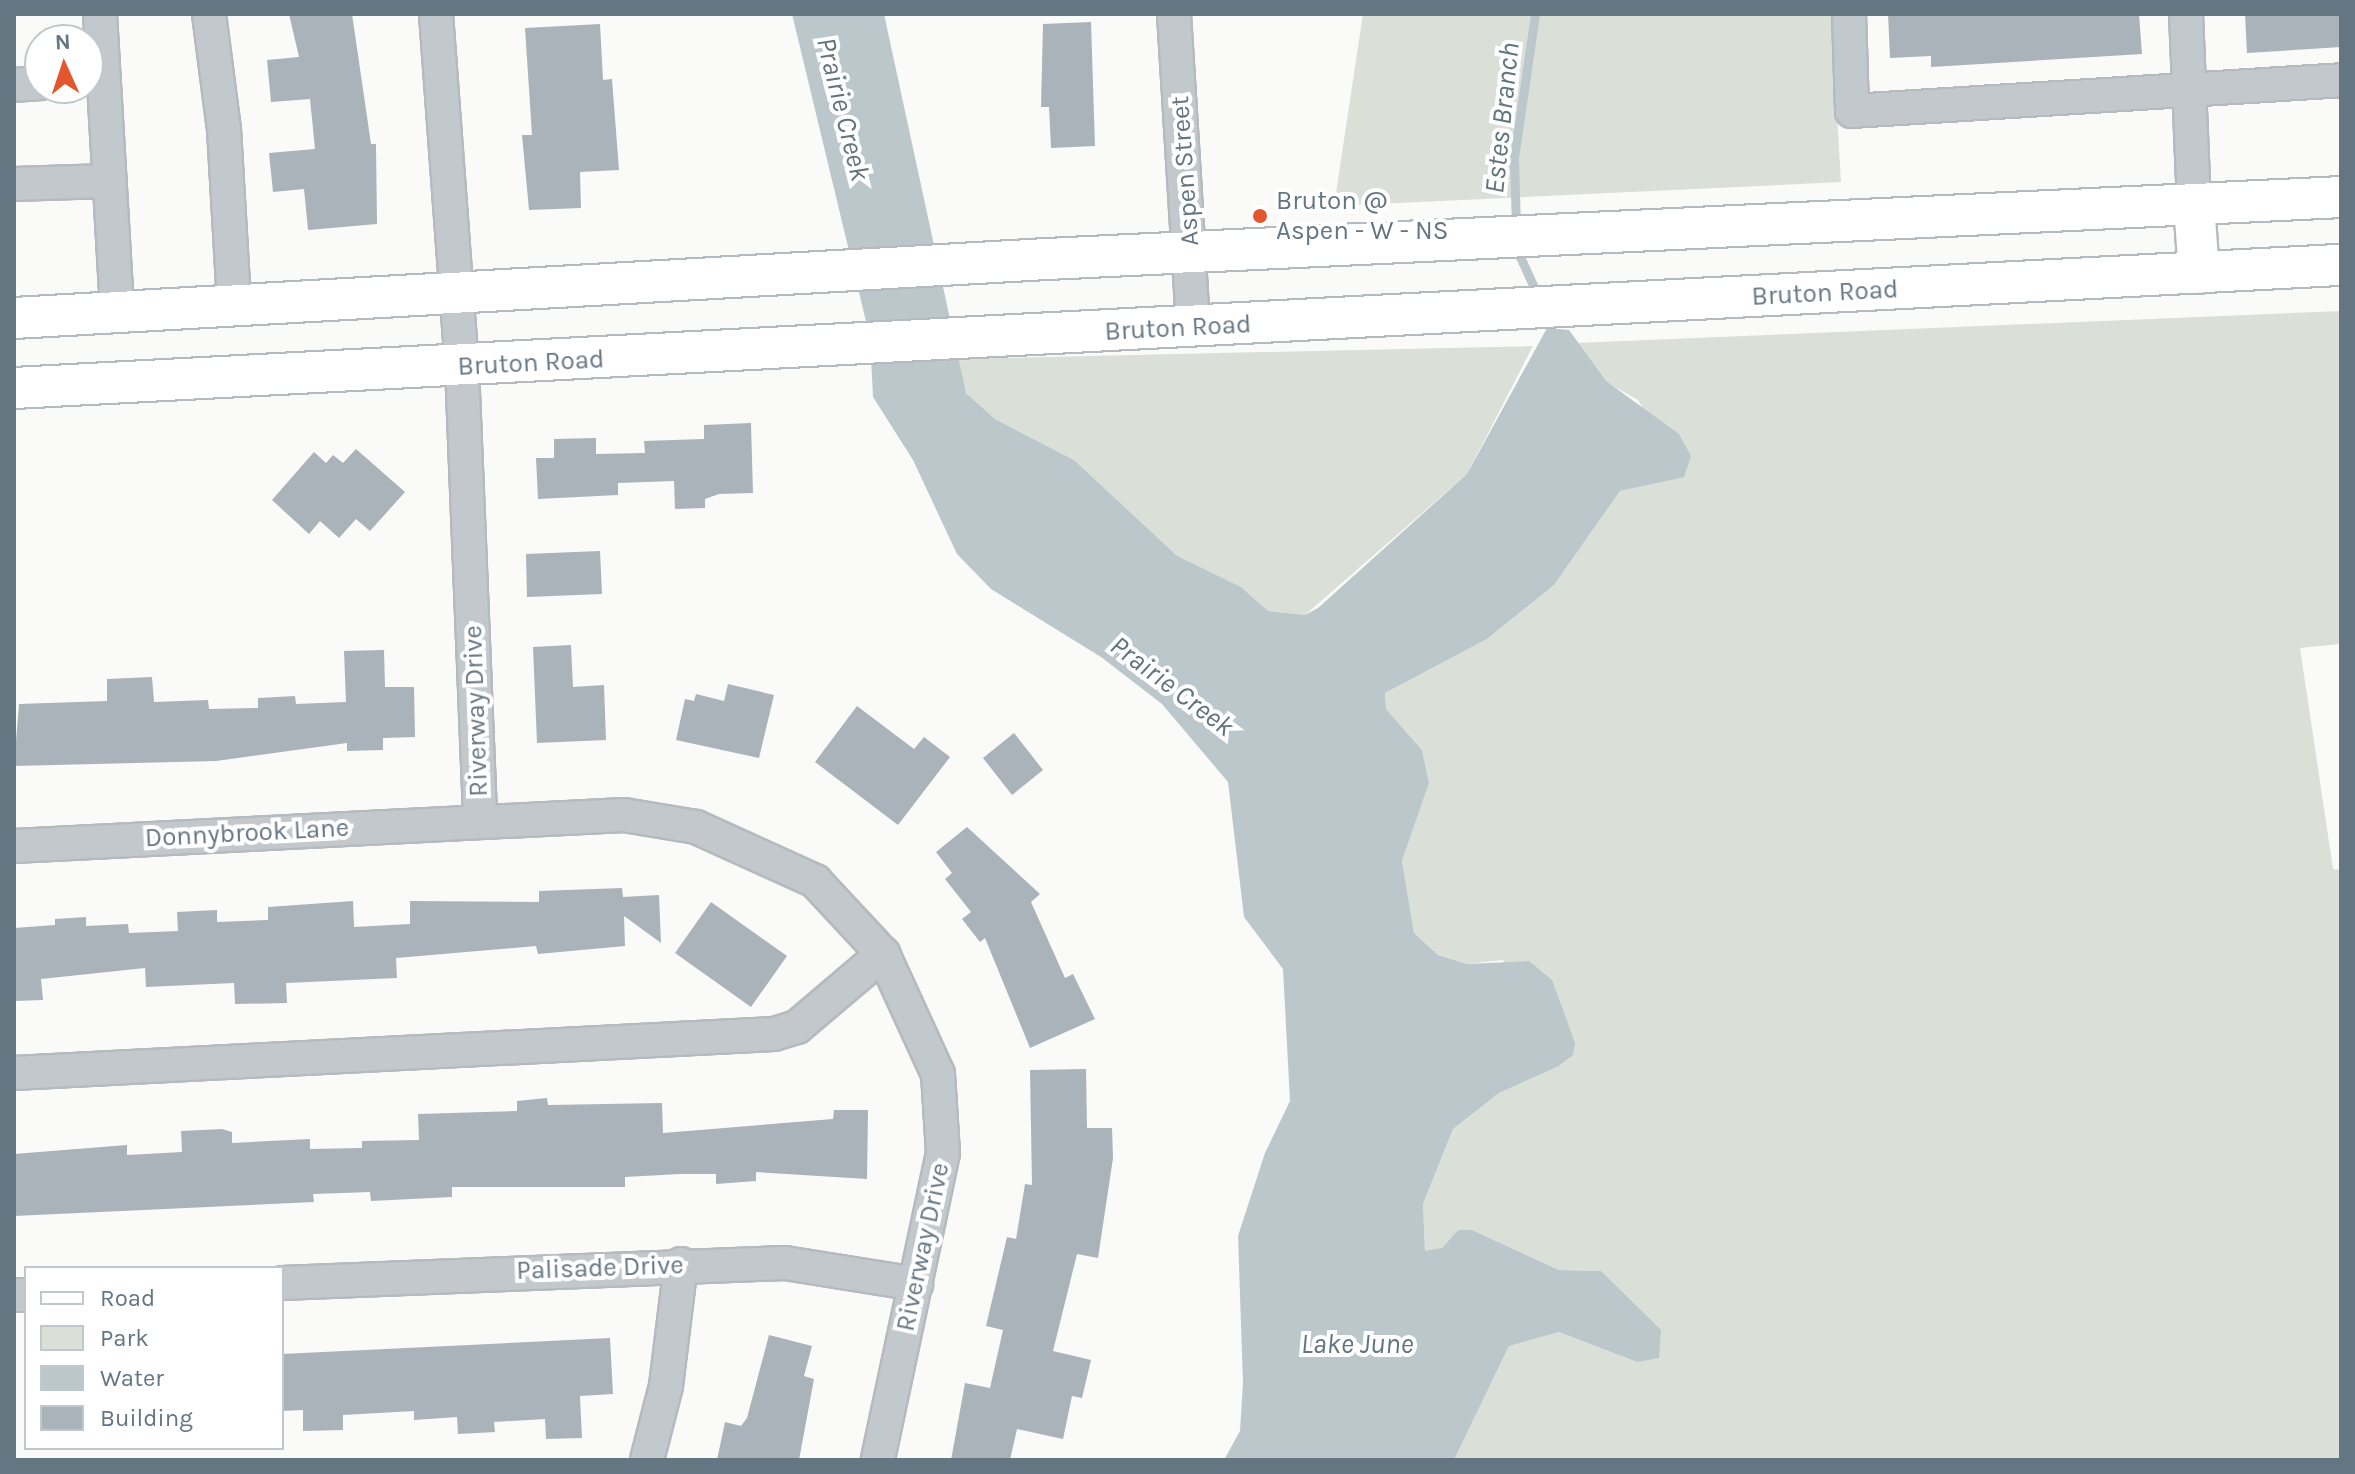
<!DOCTYPE html>
<style>
body{margin:0}
#map{position:relative;width:2355px;height:1474px;overflow:hidden;background:#fafaf8;font-family:Karla,sans-serif}
div>[style]{position:absolute}
.green>*{inset:0;background:#dadfd7}
.water>*{inset:0;background:#bbc7cb}
.stream>*{height:9px;margin:-4.5px;padding:0 4.5px;transform-origin:4.5px;border-radius:4.5px;background:#bbc7cb}
.building>*{inset:0;background:#aab3b9}
.roads{filter:drop-shadow(2px 0 #b5babe) drop-shadow(-2px 0 #b5babe) drop-shadow(0 2px #b5babe) drop-shadow(0 -2px #b5babe)}
.minor>*{height:32px;margin:-16px;padding:0 16px;transform-origin:16px;border-radius:16px;background:#c3c8cc}
.major>*{height:40px;margin:-20px;padding:0 20px;transform-origin:20px;border-radius:20px;background:#fff}
.dots>*{width:22px;height:22px;translate:-50% -50%;box-sizing:border-box;border:4px solid #fff;border-radius:50%}
span{translate:-50% -50%;white-space:nowrap;text-align:center;line-height:1.15;-webkit-text-stroke:8px #fff;paint-order:stroke}
.street-label{font-size:26px;color:#657683}
.poi-label{font-size:26px;color:#657683}
.left{translate:0 -50%;text-align:left}
.water-label{font-size:28px;color:#60757c;font-style:italic}
.frame{position:absolute;inset:0;border:16px solid #657683;pointer-events:none}
.legend{position:absolute;left:24px;top:1266px;width:260px;height:184px;box-sizing:border-box;background:#fff;border:2px solid #c1c8cd;margin:0;padding:10px 14px;list-style:none;font-size:24px;color:#657683}
.legend li{display:flex;align-items:center;gap:16px;height:40px}
.legend b{width:40px;border:2px solid #c1c8cd}
.north{position:absolute;left:24px;top:24px;width:80px;height:80px;box-sizing:border-box;background:#fff;border:2px solid #c1c8cd;border-radius:50%;rotate:357deg;font-size:22px;font-weight:700;line-height:32px;text-align:center;color:#657683}
.north::after{content:'';display:block;margin:auto;width:28px;height:36px;background:#e4572e;clip-path:polygon(50% 0,100% 100%,50% 72%,0 100%)}
</style>
<div id="map">
<div class="green">
<div style="clip-path:polygon(1363px 14px,1831px 14px,1841px 182px,1334px 206px)"></div>
<div style="clip-path:polygon(2341px 311px,2341px 644px,2300px 648px,2333px 869px,2341px 870px,2341px 1460px,1454px 1460px,1509px 1346px,1559px 1332px,1637px 1362px,1601px 1271px,1559px 1270px,1472px 1230px,1458px 1230px,1442px 1248px,1425px 1252px,1423px 1204px,1453px 1129px,1499px 1093px,1557px 1067px,1503px 960px,1467px 964px,1438px 955px,1414px 933px,1402px 861px,1429px 783px,1422px 750px,1386px 709px,1385px 693px,1487px 639px,1554px 585px,1620px 491px,1684px 476px,1638px 400px,1606px 382px,1576px 343px)"></div>
<div style="clip-path:polygon(1533px 346px,1467px 474px,1305px 615px,1268px 611px,1241px 587px,1177px 557px,1074px 460px,995px 419px,965px 392px,955px 359px)"></div>
</div>
<div class="water">
<div style="clip-path:polygon(792px 14px,884px 14px,966px 393px,995px 419px,1074px 460px,1177px 556px,1241px 587px,1268px 611px,1305px 615px,1318px 608px,1467px 474px,1547px 328px,1569px 330px,1606px 381px,1679px 434px,1691px 456px,1684px 477px,1620px 491px,1554px 585px,1487px 639px,1385px 693px,1386px 709px,1422px 750px,1429px 783px,1402px 861px,1414px 933px,1438px 955px,1467px 964px,1529px 961px,1552px 980px,1575px 1043px,1573px 1055px,1557px 1067px,1499px 1093px,1453px 1129px,1423px 1204px,1425px 1251px,1442px 1248px,1458px 1230px,1472px 1230px,1559px 1270px,1601px 1271px,1661px 1330px,1659px 1358px,1637px 1362px,1559px 1332px,1509px 1346px,1454px 1460px,1224px 1460px,1240px 1431px,1243px 1383px,1238px 1236px,1265px 1153px,1290px 1101px,1283px 969px,1244px 917px,1228px 782px,1162px 704px,1101px 657px,991px 589px,957px 554px,913px 460px,873px 397px,870px 338px)"></div>
</div>
<div class="stream">
<div style="left:1516px;top:229px;width:71px;rotate:-91.6deg"></div>
<div style="left:1514px;top:158px;width:146px;rotate:-81.7deg"></div>
<div style="left:1516px;top:248px;width:53px;rotate:65.4deg"></div>
</div>
<div class="building">
<div style="clip-path:polygon(289px 14px,352px 14px,371px 144px,376px 144px,377px 224px,308px 230px,304px 189px,273px 192px,269px 153px,315px 149px,310px 99px,271px 102px,267px 60px,299px 57px)"></div>
<div style="clip-path:polygon(1888px 14px,2139px 14px,2142px 54px,1931px 67px,1931px 56px,1890px 58px)"></div>
<div style="clip-path:polygon(2245px 14px,2341px 14px,2341px 47px,2247px 53px)"></div>
<div style="clip-path:polygon(1091px 22px,1095px 146px,1051px 148px,1049px 107px,1041px 107px,1043px 24px)"></div>
<div style="clip-path:polygon(600px 24px,603px 80px,612px 79px,619px 170px,580px 172px,581px 208px,529px 210px,522px 135px,532px 135px,525px 28px)"></div>
<div style="clip-path:polygon(751px 423px,753px 493px,719px 494px,705px 499px,705px 508px,675px 509px,674px 481px,618px 483px,618px 495px,538px 499px,536px 458px,554px 458px,554px 439px,596px 438px,596px 454px,645px 453px,644px 441px,704px 439px,704px 425px)"></div>
<div style="clip-path:polygon(356px 449px,405px 492px,370px 531px,356px 519px,339px 538px,320px 521px,309px 534px,272px 500px,314px 452px,326px 463px,333px 455px,343px 463px)"></div>
<div style="clip-path:polygon(600px 551px,602px 594px,527px 597px,526px 554px)"></div>
<div style="clip-path:polygon(571px 645px,573px 687px,604px 685px,606px 740px,537px 743px,533px 647px)"></div>
<div style="clip-path:polygon(384px 650px,385px 687px,414px 687px,415px 737px,383px 738px,383px 750px,347px 751px,347px 743px,216px 761px,14px 766px,19px 704px,107px 701px,107px 679px,152px 677px,154px 702px,208px 700px,209px 709px,258px 708px,258px 698px,295px 696px,296px 704px,346px 702px,344px 651px)"></div>
<div style="clip-path:polygon(728px 684px,774px 695px,759px 758px,676px 740px,685px 699px,694px 701px,696px 694px,724px 701px)"></div>
<div style="clip-path:polygon(857px 706px,914px 749px,924px 737px,950px 757px,898px 825px,815px 762px)"></div>
<div style="clip-path:polygon(1014px 733px,1043px 770px,1012px 795px,983px 758px)"></div>
<div style="clip-path:polygon(967px 827px,1040px 894px,1031px 902px,1065px 978px,1073px 974px,1095px 1019px,1030px 1048px,985px 938px,980px 942px,962px 919px,971px 912px,945px 879px,952px 873px,936px 852px)"></div>
<div style="clip-path:polygon(622px 888px,623px 897px,659px 895px,661px 943px,624px 916px,625px 946px,538px 954px,536px 946px,396px 958px,397px 978px,286px 983px,287px 1003px,235px 1004px,234px 983px,146px 987px,145px 968px,41px 979px,43px 1000px,14px 1001px,14px 928px,55px 925px,55px 919px,86px 917px,86px 926px,128px 924px,129px 933px,178px 931px,177px 912px,217px 910px,217px 922px,268px 920px,268px 907px,353px 901px,354px 927px,410px 924px,410px 901px,539px 902px,539px 891px)"></div>
<div style="clip-path:polygon(711px 902px,787px 956px,751px 1007px,675px 953px)"></div>
<div style="clip-path:polygon(1086px 1069px,1087px 1128px,1112px 1128px,1113px 1158px,1098px 1258px,1077px 1254px,1053px 1351px,1091px 1360px,1082px 1398px,1072px 1396px,1063px 1439px,1017px 1429px,1010px 1460px,951px 1460px,965px 1383px,990px 1388px,1003px 1330px,986px 1326px,1007px 1237px,1016px 1239px,1025px 1184px,1032px 1185px,1030px 1070px)"></div>
<div style="clip-path:polygon(547px 1098px,548px 1105px,662px 1103px,663px 1133px,833px 1119px,834px 1110px,868px 1110px,867px 1179px,756px 1172px,756px 1181px,716px 1184px,716px 1174px,680px 1174px,625px 1177px,625px 1187px,452px 1187px,452px 1197px,371px 1201px,370px 1192px,313px 1194px,314px 1202px,14px 1216px,14px 1154px,127px 1145px,127px 1155px,182px 1152px,181px 1131px,222px 1129px,232px 1132px,232px 1143px,310px 1139px,310px 1149px,362px 1148px,362px 1141px,419px 1140px,418px 1114px,517px 1111px,517px 1101px)"></div>
<div style="clip-path:polygon(769px 1335px,812px 1346px,804px 1376px,814px 1379px,799px 1460px,717px 1460px,725px 1422px,741px 1426px,747px 1418px)"></div>
<div style="clip-path:polygon(610px 1338px,613px 1394px,580px 1396px,582px 1438px,546px 1439px,545px 1419px,494px 1422px,495px 1432px,458px 1434px,457px 1417px,414px 1420px,414px 1411px,343px 1415px,343px 1430px,303px 1431px,303px 1410px,282px 1411px,282px 1354px)"></div>
</div>
<div class="roads">
<div class="minor">
<div style="left:100px;top:14px;width:298px;rotate:86.7deg"></div>
<div style="left:209px;top:14px;width:116px;rotate:82.6deg"></div>
<div style="left:224px;top:129px;width:175px;rotate:86.7deg"></div>
<div style="left:436px;top:14px;width:354px;rotate:85.8deg"></div>
<div style="left:462px;top:367px;width:452px;rotate:87.7deg"></div>
<div style="left:1174px;top:14px;width:314px;rotate:86.5deg"></div>
<div style="left:1849px;top:14px;width:97px;rotate:88.2deg"></div>
<div style="left:1852px;top:111px;width:490px;rotate:-3.6deg"></div>
<div style="left:2186px;top:14px;width:190px;rotate:87.6deg"></div>
<div style="left:14px;top:85px;width:26px;rotate:-4deg"></div>
<div style="left:14px;top:184px;width:93px;rotate:-1.8deg"></div>
<div style="left:14px;top:846px;width:611px;rotate:-2.91deg"></div>
<div style="left:624px;top:815px;width:73px;rotate:9.5deg"></div>
<div style="left:696px;top:827px;width:131px;rotate:24.4deg"></div>
<div style="left:815px;top:881px;width:100px;rotate:47deg"></div>
<div style="left:883px;top:954px;width:132px;rotate:65.4deg"></div>
<div style="left:938px;top:1074px;width:79px;rotate:86.4deg"></div>
<div style="left:943px;top:1153px;width:314px;rotate:102deg"></div>
<div style="left:14px;top:1073px;width:761px;rotate:-2.94deg"></div>
<div style="left:774px;top:1034px;width:24px;rotate:-17deg"></div>
<div style="left:797px;top:1027px;width:113px;rotate:-40.3deg"></div>
<div style="left:282px;top:1283px;width:503px;rotate:-2.28deg"></div>
<div style="left:785px;top:1263px;width:133px;rotate:9.1deg"></div>
<div style="left:14px;top:1295px;width:12px"></div>
<div style="left:647px;top:1460px;width:76px;rotate:-75.6deg"></div>
<div style="left:666px;top:1386px;width:123px;rotate:-83deg"></div>
</div>
<div class="major">
<div style="left:2194px;top:204px;width:69px;rotate:85.9deg"></div>
<div style="left:14px;top:318px;width:1035px;rotate:-3.27deg"></div>
<div style="left:1047px;top:259px;width:1295px;rotate:-2.74deg"></div>
<div style="left:14px;top:388px;width:2330px;rotate:-3.03deg"></div>
</div>
</div>
<div class="dots">
<div style="left:1260px;top:216px;background:#e4572e"></div>
</div>
<div class="street-label">
<span style="left:1185px;top:171px;rotate:-94deg">Aspen Street</span>
<span style="left:1825px;top:293px;rotate:-3deg">Bruton Road</span>
<span style="left:1178px;top:328px;rotate:-3deg">Bruton Road</span>
<span style="left:531px;top:363px;rotate:-3deg">Bruton Road</span>
<span style="left:476px;top:711px;rotate:-92deg">Riverway Drive</span>
<span style="left:247px;top:833px;rotate:-3deg">Donnybrook Lane</span>
<span style="left:923px;top:1247px;rotate:-78deg">Riverway Drive</span>
<span style="left:600px;top:1268px;rotate:-2deg">Palisade Drive</span>
</div>
<div class="poi-label">
<span class="left" style="left:1276px;top:216px">Bruton @<br>Aspen - W - NS</span>
</div>
<div class="water-label">
<span style="left:843px;top:109px;rotate:76deg">Prairie Creek</span>
<span style="left:1502px;top:118px;rotate:-84deg">Estes Branch</span>
<span style="left:1172px;top:686px;rotate:37deg">Prairie Creek</span>
<span style="left:1357px;top:1344px">Lake June</span>
</div>
<div class="frame"></div>
<ul class="legend">
<li><b style="height:10px;background:#fff"></b>Road</li>
<li><b style="height:22px;background:#dadfd7"></b>Park</li>
<li><b style="height:22px;background:#bbc7cb"></b>Water</li>
<li><b style="height:22px;background:#aab3b9"></b>Building</li>
</ul>
<div class="north">N</div>
</div>
